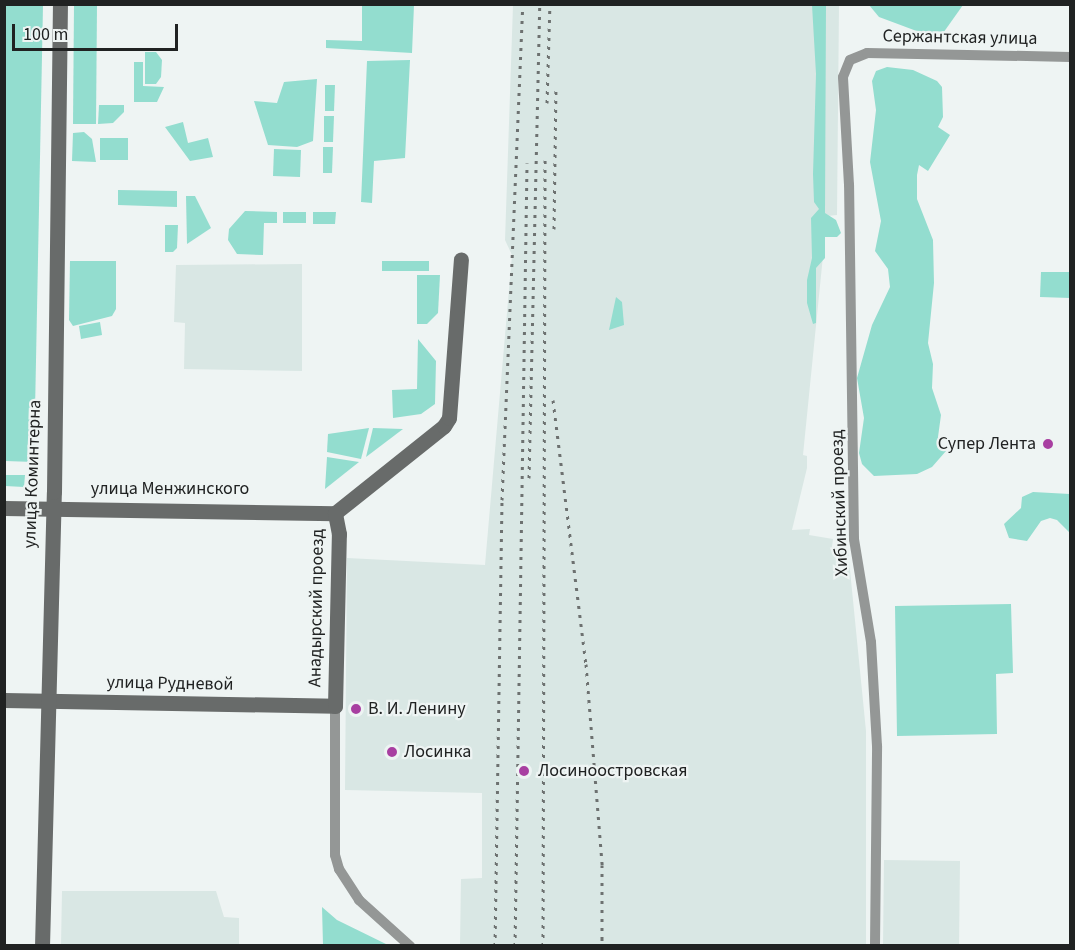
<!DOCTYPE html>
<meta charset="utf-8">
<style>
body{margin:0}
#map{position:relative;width:1075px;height:950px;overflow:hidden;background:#eef4f3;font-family:"Source Sans 3",sans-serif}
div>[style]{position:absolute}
.built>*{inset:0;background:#d9e7e4}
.green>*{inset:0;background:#93ddcf}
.street>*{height:10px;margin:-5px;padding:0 5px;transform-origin:5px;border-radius:5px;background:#949796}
.secondary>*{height:15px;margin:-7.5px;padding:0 7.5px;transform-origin:7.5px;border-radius:7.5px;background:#686b6a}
.rail>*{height:3px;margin-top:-1.5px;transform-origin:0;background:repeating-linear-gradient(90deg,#6d7170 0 3px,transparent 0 9px)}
.dots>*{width:16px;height:16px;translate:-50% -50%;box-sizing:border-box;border:3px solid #eef4f3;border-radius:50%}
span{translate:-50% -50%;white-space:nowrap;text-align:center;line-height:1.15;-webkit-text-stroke:4.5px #eef4f3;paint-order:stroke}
.street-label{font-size:18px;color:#202222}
.poi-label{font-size:18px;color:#202222}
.right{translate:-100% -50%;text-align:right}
.left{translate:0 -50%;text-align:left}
.frame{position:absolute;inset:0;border:6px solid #202222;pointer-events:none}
.scale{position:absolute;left:12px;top:24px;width:166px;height:27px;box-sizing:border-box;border:3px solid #202222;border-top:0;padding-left:8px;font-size:18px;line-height:21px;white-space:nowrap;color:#202222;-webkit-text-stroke:4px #eef4f3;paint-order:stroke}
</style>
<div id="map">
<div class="built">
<div style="clip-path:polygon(513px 5px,839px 5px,837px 215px,827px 216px,803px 455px,807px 456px,807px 468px,792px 530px,810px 529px,809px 535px,833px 539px,832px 547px,848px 550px,866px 731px,866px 945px,460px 945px,461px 879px,482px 878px,482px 793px,345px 790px,347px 558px,485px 565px,512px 255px,505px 240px)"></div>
<div style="clip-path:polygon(302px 264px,302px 371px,184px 369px,185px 323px,174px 322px,176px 265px)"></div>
<div style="clip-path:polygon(884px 860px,960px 861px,959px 945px,883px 945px)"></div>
<div style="clip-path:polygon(62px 891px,216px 891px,224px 917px,239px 918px,239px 945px,61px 945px)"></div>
</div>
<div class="green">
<div style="clip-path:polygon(5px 4px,43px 5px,34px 462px,5px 461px)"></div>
<div style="clip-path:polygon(74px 5px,97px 5px,96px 124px,73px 124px)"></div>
<div style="clip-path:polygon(362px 5px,414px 5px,412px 53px,326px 48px,326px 40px,362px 41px)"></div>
<div style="clip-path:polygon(812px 5px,826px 5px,825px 213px,836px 220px,841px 233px,837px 237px,825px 237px,825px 258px,816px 268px,816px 323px,813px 324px,807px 303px,807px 280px,812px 258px,811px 218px,819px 209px,814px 202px,813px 174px,816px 74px)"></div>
<div style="clip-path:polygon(869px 5px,963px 5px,941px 36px,930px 36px,879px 17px)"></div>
<div style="clip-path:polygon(145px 52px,156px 52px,162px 60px,161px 77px,156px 84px,145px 84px)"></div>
<div style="clip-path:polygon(410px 60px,405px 158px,374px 161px,372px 203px,361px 202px,367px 61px)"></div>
<div style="clip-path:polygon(134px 62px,143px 62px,143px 86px,164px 87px,157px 102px,134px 102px)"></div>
<div style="clip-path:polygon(887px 67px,913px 70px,937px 81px,942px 87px,943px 117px,938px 127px,950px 135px,928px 171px,919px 165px,917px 175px,917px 199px,933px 240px,934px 283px,928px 343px,933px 364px,932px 388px,941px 415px,938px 437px,946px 451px,932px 467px,917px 474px,874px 476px,862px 464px,859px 453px,864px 418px,857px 378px,872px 325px,890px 287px,888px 269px,875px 251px,881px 221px,870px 162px,876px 110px,872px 81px,876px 71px)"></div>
<div style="clip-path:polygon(317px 79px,313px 141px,297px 147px,268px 145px,254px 101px,277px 103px,284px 82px)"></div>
<div style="clip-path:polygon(325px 85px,335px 85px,334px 111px,325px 111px)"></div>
<div style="clip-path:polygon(99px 105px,124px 105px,124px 112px,113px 123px,98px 124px)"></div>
<div style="clip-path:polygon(324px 116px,334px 116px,333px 142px,324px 142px)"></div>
<div style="clip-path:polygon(183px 122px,188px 143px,208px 138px,213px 157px,190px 161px,165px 127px)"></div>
<div style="clip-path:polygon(84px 132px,92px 139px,96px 162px,72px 161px,73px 133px)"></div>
<div style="clip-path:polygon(100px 138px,128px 138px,128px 160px,100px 160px)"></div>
<div style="clip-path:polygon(323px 147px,333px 147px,332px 173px,323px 173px)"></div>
<div style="clip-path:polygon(274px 149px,301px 150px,300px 177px,273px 176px)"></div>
<div style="clip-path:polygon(118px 190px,177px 191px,177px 207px,118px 205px)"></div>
<div style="clip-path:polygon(186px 196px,195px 196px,211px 228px,187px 244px)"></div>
<div style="clip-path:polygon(245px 211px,277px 212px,277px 223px,264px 223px,263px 255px,237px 254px,228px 240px,229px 229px)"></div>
<div style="clip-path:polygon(283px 212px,306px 212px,306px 223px,283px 223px)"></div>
<div style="clip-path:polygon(313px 212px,336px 212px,335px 224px,313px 224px)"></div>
<div style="clip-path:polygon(165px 225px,178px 225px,177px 248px,173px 252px,165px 252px)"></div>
<div style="clip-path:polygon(70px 261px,116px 261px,116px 309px,112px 316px,73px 326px,69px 320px)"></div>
<div style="clip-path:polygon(382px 261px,429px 261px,429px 271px,382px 271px)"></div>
<div style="clip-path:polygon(1041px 272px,1070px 272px,1070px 298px,1040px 297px)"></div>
<div style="clip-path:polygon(417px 275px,440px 275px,438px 313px,427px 324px,417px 324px)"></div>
<div style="clip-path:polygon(616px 297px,622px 302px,624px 325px,609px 330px)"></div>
<div style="clip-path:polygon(100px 322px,102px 335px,81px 339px,79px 326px)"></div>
<div style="clip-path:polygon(418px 339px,436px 361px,435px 404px,421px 414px,393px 418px,392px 390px,417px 389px)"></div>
<div style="clip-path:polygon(369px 428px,361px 459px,327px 452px,328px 434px)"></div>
<div style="clip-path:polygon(373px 428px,403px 429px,366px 457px)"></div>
<div style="clip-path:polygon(327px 457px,359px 462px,325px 489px)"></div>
<div style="clip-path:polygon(5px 475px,25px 475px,24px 487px,5px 486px)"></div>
<div style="clip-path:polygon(1033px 492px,1070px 494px,1070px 533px,1057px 520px,1050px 518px,1041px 521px,1027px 541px,1009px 538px,1004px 524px,1021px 508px,1022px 497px)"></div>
<div style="clip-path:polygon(1011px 604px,1013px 673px,996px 674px,997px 734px,897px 736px,895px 606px)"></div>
<div style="clip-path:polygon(322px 907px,337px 920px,388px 945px,323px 945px)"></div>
</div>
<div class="street">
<div style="left:335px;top:706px;width:149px;rotate:90deg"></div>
<div style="left:335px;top:855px;width:15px;rotate:74deg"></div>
<div style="left:339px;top:869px;width:37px;rotate:57deg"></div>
<div style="left:359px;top:900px;width:69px;rotate:42deg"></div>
<div style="left:875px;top:946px;width:200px;rotate:-89.4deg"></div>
<div style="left:877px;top:746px;width:104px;rotate:-93.3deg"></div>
<div style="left:871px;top:642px;width:104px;rotate:-99.4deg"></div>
<div style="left:854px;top:539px;width:354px;rotate:-90.8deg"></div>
<div style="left:849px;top:185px;width:108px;rotate:-93.2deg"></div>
<div style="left:843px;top:77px;width:18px;rotate:-68deg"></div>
<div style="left:850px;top:60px;width:18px;rotate:-22deg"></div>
<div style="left:867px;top:53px;width:203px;rotate:1.1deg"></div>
</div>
<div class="secondary">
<div style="left:4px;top:508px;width:331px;rotate:0.9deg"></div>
<div style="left:335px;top:513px;width:139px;rotate:-38.6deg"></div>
<div style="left:444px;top:426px;width:9px;rotate:-58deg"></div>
<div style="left:449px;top:418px;width:159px;rotate:-85.7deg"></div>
<div style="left:4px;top:700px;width:331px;rotate:1deg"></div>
<div style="left:335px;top:706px;width:172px;rotate:-88.7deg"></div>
<div style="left:339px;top:534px;width:21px;rotate:-101deg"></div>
<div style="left:42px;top:946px;width:454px;rotate:-88.5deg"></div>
<div style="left:54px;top:492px;width:488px;rotate:-89.3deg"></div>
</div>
<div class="rail">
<div style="left:547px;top:103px;width:99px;rotate:-88.3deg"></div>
<div style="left:554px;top:229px;width:141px;rotate:-89.2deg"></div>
<div style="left:553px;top:400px;width:266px;rotate:82.9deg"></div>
<div style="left:586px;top:664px;width:202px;rotate:85.4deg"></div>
<div style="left:602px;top:865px;width:81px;rotate:90deg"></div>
<div style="left:529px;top:478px;width:474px;rotate:-88.7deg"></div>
<div style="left:495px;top:946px;width:446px;rotate:-89.1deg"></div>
<div style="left:502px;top:500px;width:496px;rotate:-87.6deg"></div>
<div style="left:515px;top:946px;width:783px;rotate:-89.12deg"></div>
<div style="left:543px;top:946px;width:786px;rotate:-89.85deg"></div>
</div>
<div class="dots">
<div style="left:1048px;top:444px;background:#a83fa1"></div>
<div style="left:356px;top:709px;background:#a83fa1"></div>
<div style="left:392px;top:752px;background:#a83fa1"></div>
<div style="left:524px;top:771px;background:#a83fa1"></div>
</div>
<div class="street-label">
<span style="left:960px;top:38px;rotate:1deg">Сержантская улица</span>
<span style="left:33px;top:474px;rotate:-88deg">улица Коминтерна</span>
<span style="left:170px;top:489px">улица Менжинского</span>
<span style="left:840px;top:503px;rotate:-92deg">Хибинский проезд</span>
<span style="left:317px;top:608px;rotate:-89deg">Анадырский проезд</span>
<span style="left:170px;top:684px;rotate:1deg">улица Рудневой</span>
</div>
<div class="poi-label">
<span class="right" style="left:1036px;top:444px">Супер Лента</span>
<span class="left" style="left:368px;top:709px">В. И. Ленину</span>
<span class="left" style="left:404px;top:752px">Лосинка</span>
<span class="left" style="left:538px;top:771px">Лосиноостровская</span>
</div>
<div class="frame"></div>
<div class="scale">100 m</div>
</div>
